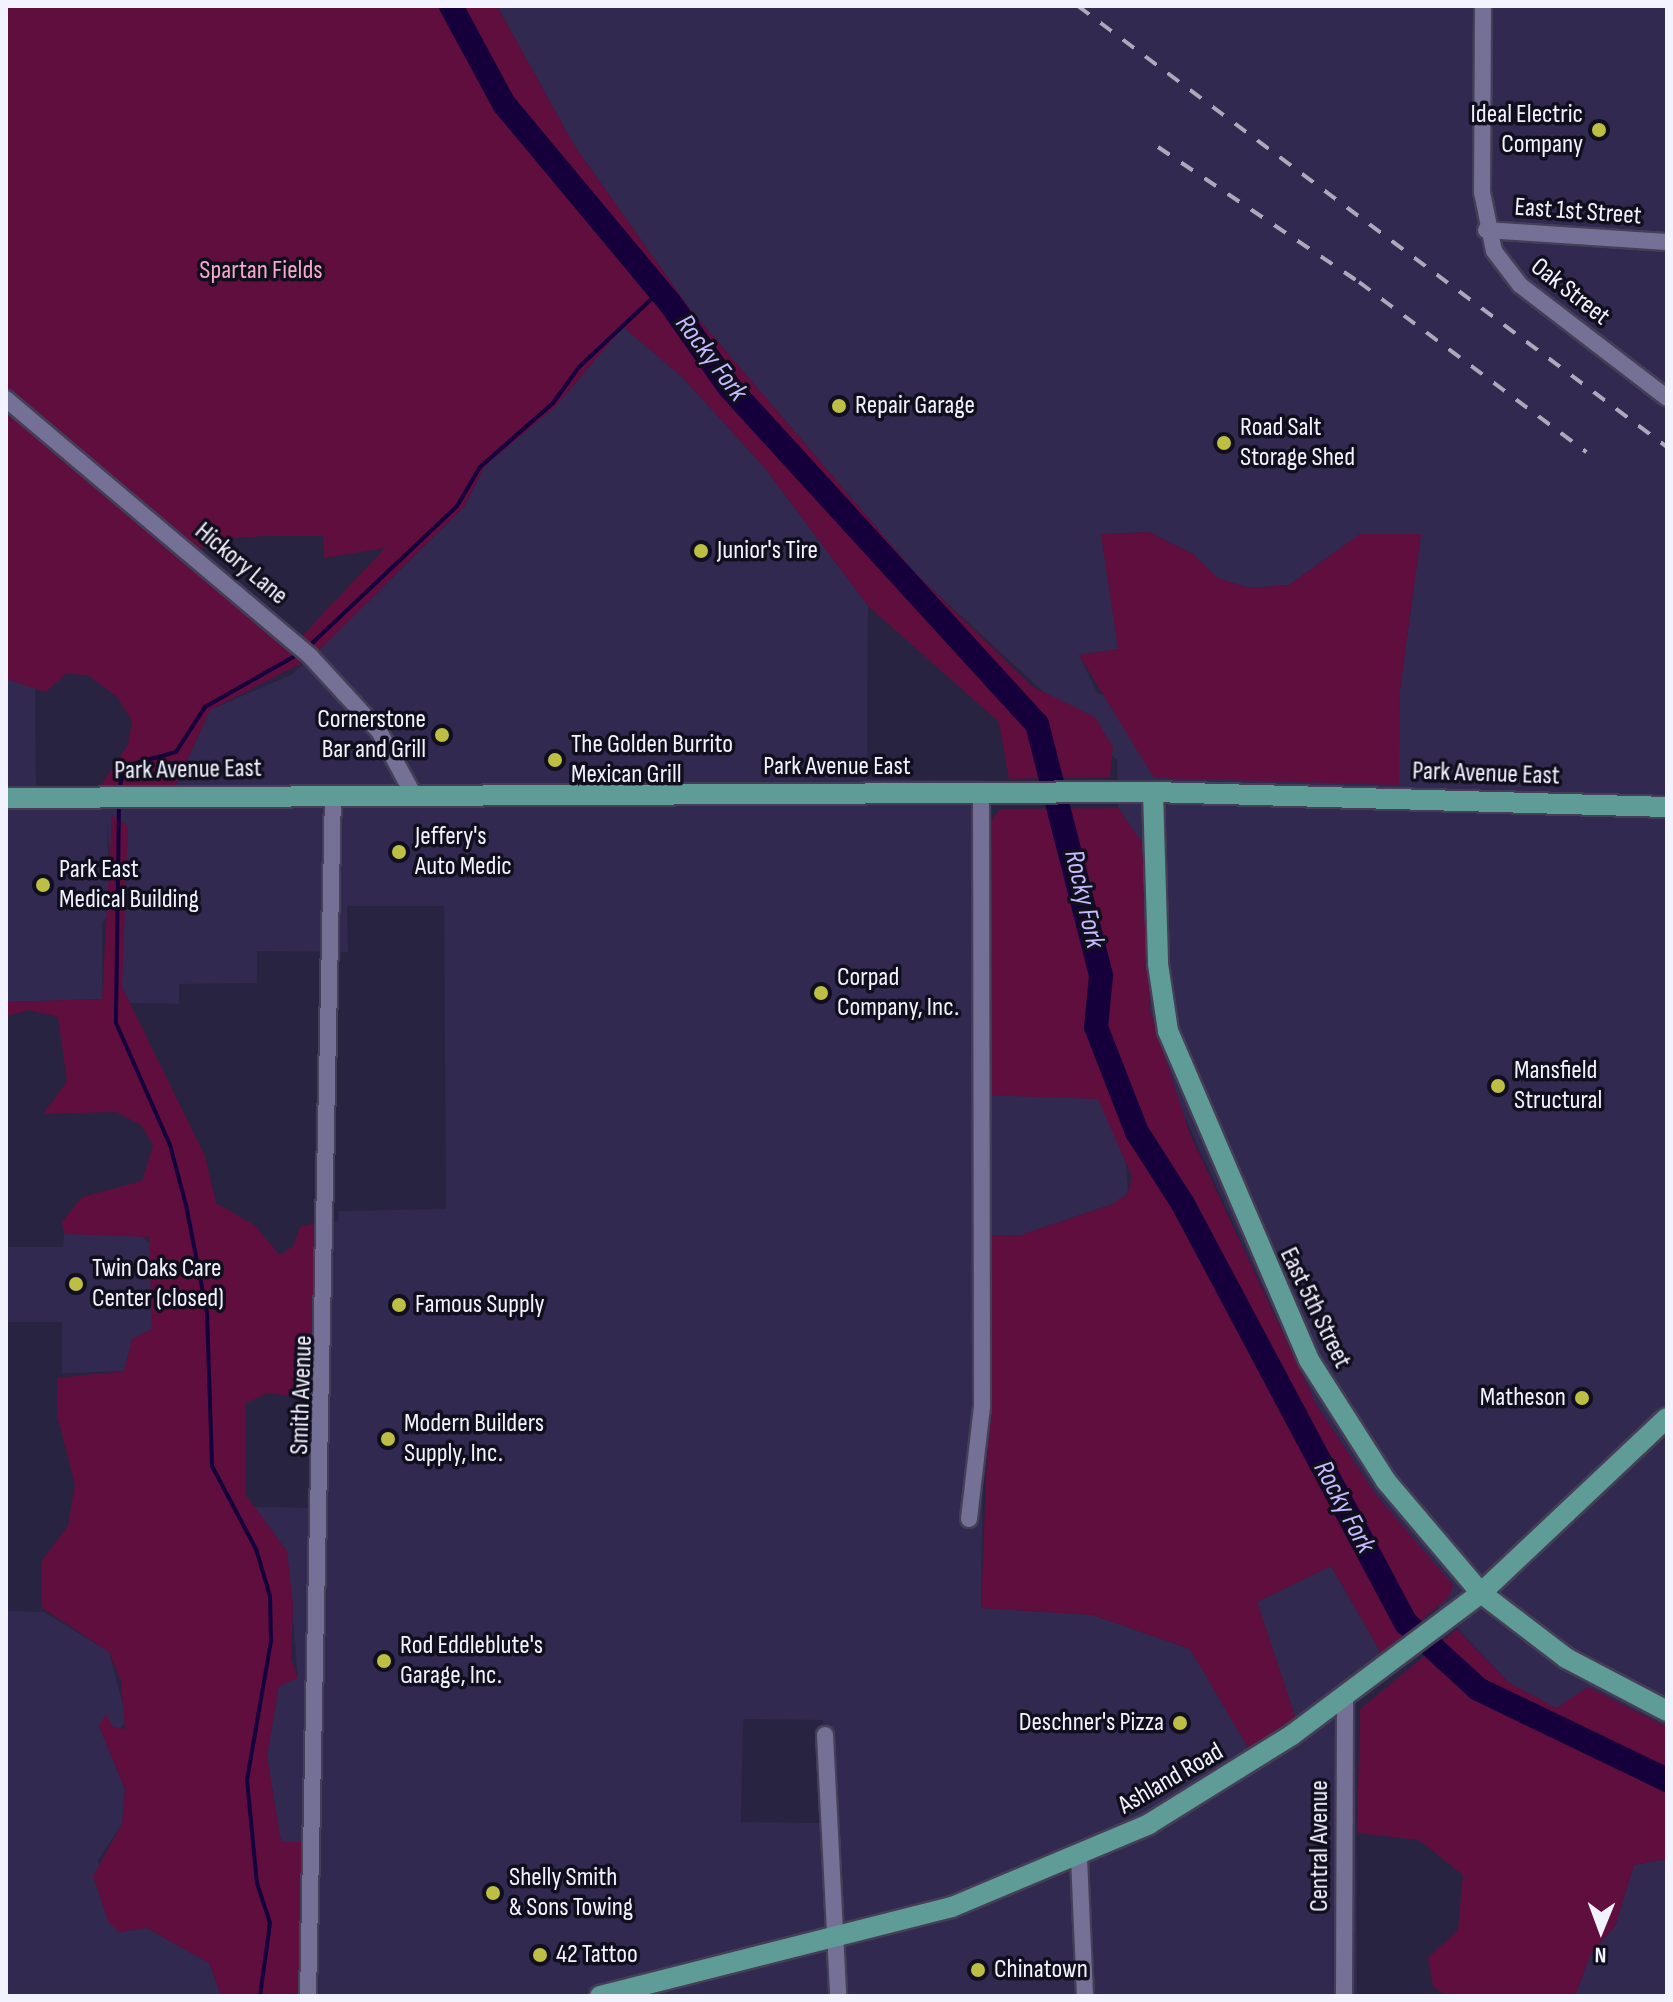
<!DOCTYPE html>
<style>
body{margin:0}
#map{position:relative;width:1673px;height:2002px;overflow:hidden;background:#292342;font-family:"Sofia Sans Condensed",sans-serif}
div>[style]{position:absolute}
.built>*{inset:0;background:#31294f}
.green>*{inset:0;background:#5f0e3d}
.stream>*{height:4px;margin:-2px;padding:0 2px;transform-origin:2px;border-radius:2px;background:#16003b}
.river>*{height:24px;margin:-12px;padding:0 12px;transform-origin:12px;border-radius:12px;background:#16003b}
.roads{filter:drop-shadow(2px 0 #443e57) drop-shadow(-2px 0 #443e57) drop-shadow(0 2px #443e57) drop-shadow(0 -2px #443e57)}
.minor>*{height:16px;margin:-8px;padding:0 8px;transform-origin:8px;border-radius:8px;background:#757095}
.major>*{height:20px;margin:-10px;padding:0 10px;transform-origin:10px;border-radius:10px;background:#5f9c98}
.rail>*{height:4px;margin-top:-2px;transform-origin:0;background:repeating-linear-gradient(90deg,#aca9bd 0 14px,transparent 0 28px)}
.dots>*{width:22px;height:22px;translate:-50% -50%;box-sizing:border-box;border:4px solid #110f1d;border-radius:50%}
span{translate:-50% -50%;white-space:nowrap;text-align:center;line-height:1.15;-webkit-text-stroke:7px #110f1d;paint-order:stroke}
.poi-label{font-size:26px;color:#f3f2ff}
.right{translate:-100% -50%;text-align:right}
.left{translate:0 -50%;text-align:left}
.street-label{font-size:26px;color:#f3f2ff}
.park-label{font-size:26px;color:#f3aacb}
.water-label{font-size:28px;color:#c4bbff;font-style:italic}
.frame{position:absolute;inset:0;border:8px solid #f3f2ff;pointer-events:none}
.north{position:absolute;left:1561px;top:1890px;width:80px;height:80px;-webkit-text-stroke:6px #110f1d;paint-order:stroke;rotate:181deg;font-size:22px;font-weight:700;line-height:32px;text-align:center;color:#f3f2ff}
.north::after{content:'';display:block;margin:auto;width:28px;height:36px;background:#f3f2ff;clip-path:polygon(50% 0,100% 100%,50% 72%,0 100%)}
</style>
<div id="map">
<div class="built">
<div style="clip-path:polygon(evenodd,497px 6px,1667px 6px,1667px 1727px,1556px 1708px,1529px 1695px,1508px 1682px,1438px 1607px,1452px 1585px,1376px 1495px,1316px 1404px,1174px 1093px,1150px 1011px,1142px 842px,1118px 808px,1117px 760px,918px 576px,690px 309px,574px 145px,497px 6px,1149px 532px,1193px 554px,1217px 578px,1249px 588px,1289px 585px,1347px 543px,1421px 534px,1400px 690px,1398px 785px,1097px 693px,1079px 655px,1119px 649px,1101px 535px,1149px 532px)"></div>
<div style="clip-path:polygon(evenodd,623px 326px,682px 377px,764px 467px,868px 606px,867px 779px,985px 780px,983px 1095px,1098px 1098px,1125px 1152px,1128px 1193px,1113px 1204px,1021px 1235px,986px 1236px,981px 1608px,1093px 1615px,1190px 1649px,1251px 1750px,1296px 1719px,1257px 1602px,1331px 1566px,1381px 1653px,1356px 1673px,1357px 1996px,315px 1996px,317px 1842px,281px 1842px,267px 1756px,279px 1685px,298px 1678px,287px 1551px,251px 1507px,314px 1508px,321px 1221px,338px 1221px,339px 1211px,446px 1209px,444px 906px,347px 906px,348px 952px,257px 951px,257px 983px,179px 984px,179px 1004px,130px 1003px,122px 987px,107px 821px,110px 914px,102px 922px,102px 999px,6px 1002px,6px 679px,35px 682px,36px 787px,175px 787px,210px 710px,291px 675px,316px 653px,464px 507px,485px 466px,567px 393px,623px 326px,743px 1719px,823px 1720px,822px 1823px,741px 1822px,743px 1719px)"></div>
<div style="clip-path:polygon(139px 1233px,152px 1247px,152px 1329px,132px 1339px,124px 1371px,62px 1373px,62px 1322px,6px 1322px,6px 1247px,63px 1247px,64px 1234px)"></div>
<div style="clip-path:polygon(6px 1611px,44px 1612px,109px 1652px,127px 1720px,118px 1731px,99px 1726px,125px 1789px,122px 1824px,98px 1860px,119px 1932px,147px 1928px,209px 1963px,221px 1996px,6px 1996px)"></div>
<div style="clip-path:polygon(1667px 1859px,1667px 1996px,1575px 1996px,1591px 1953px,1615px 1926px,1634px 1865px)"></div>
</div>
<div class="green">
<div style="clip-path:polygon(6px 6px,497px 6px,574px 145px,690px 309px,918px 576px,1033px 687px,1095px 717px,1113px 747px,1110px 777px,1009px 779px,999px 722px,868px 606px,764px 467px,682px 377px,623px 327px,555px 407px,485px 466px,464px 507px,316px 653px,300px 638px,385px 548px,324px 558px,323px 536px,265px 536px,210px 540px,199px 551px,6px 391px)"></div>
<div style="clip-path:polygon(6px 409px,306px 661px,210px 710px,175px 787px,100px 787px,128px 744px,132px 721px,117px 697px,89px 676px,67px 673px,46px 692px,6px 679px)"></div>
<div style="clip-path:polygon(1149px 532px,1193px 554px,1218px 578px,1249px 588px,1289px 585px,1360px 534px,1421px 534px,1400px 690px,1399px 785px,1154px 778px,1079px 655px,1118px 649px,1101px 534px)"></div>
<div style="clip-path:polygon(1118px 808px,1142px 842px,1150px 1011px,1190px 1134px,1316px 1404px,1376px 1495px,1453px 1585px,1449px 1597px,1381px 1653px,1331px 1566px,1257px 1602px,1296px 1719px,1250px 1751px,1190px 1649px,1093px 1615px,981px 1608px,989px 1405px,985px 1236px,1021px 1235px,1113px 1204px,1128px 1193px,1132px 1177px,1098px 1099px,983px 1095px,985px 828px,1000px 809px)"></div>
<div style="clip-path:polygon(112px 815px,128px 826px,122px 987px,205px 1156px,216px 1203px,254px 1225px,280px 1255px,293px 1246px,300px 1227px,321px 1221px,318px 1400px,268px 1393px,246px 1403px,245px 1494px,287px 1551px,293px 1604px,291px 1659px,298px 1678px,279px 1686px,267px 1756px,281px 1842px,305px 1842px,301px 1996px,221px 1996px,209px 1963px,147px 1928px,119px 1932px,108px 1921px,93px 1876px,122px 1824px,125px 1789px,99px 1726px,106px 1714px,113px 1727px,125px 1729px,121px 1682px,109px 1652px,41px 1607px,42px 1560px,68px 1526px,75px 1485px,57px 1415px,57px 1378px,124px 1371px,132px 1339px,152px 1329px,149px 1237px,64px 1234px,62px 1222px,82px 1197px,142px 1181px,153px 1145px,141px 1125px,116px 1112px,43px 1114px,67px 1081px,58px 1017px,29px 1010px,6px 1016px,6px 1002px,102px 999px)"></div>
<div style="clip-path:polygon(1457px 1629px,1508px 1682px,1556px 1708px,1588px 1687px,1667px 1727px,1667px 1859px,1634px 1865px,1615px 1926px,1591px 1953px,1575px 1996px,1447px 1996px,1433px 1986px,1428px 1958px,1458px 1930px,1463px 1875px,1419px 1840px,1357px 1833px,1360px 1709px)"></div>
</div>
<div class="stream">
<div style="left:307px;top:648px;width:207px;rotate:-43.4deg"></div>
<div style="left:457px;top:506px;width:45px;rotate:-59.5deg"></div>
<div style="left:480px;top:467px;width:97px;rotate:-41.2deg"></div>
<div style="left:553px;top:403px;width:44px;rotate:-54.2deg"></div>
<div style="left:579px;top:367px;width:111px;rotate:-43.2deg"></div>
<div style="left:119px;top:790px;width:25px;rotate:-76deg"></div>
<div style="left:125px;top:766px;width:53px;rotate:-15.4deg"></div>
<div style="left:176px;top:752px;width:54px;rotate:-57.2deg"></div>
<div style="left:205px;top:707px;width:109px;rotate:-29.6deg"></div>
<div style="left:119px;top:803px;width:220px;rotate:90.8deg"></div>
<div style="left:116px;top:1023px;width:133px;rotate:66.1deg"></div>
<div style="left:170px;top:1145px;width:62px;rotate:75.1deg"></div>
<div style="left:186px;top:1205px;width:110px;rotate:79deg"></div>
<div style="left:207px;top:1313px;width:153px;rotate:88.1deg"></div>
<div style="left:212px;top:1466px;width:94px;rotate:62.1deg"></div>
<div style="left:256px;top:1549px;width:49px;rotate:73.4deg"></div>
<div style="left:270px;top:1596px;width:45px;rotate:88.7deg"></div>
<div style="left:271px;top:1641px;width:141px;rotate:99.8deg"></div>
<div style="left:247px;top:1780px;width:103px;rotate:84.5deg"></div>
<div style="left:257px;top:1883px;width:42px;rotate:72deg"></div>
<div style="left:270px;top:1923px;width:74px;rotate:97.8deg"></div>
</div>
<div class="river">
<div style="left:451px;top:6px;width:111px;rotate:61.6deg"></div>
<div style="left:504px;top:104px;width:259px;rotate:50.2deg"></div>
<div style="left:670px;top:303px;width:103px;rotate:54.9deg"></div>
<div style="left:729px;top:387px;width:457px;rotate:47.6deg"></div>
<div style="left:1037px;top:724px;width:260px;rotate:75.7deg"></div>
<div style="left:1101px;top:976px;width:51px;rotate:95.6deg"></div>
<div style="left:1096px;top:1027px;width:113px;rotate:68.7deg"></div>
<div style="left:1137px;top:1132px;width:85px;rotate:57.4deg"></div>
<div style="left:1183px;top:1204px;width:475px;rotate:62deg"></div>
<div style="left:1406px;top:1623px;width:98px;rotate:42.5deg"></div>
<div style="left:1478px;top:1689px;width:210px;rotate:25.7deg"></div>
</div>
<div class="roads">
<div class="minor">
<div style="left:1483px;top:6px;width:186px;rotate:90.3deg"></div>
<div style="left:1482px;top:192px;width:60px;rotate:78.5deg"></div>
<div style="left:1494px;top:251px;width:43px;rotate:52.6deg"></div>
<div style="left:1520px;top:285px;width:185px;rotate:37.5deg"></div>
<div style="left:1486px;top:230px;width:181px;rotate:3.8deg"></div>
<div style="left:6px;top:399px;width:398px;rotate:40.2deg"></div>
<div style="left:310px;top:656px;width:102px;rotate:47.4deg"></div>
<div style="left:379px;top:731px;width:72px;rotate:61.6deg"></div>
<div style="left:969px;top:1519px;width:114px;rotate:-83.4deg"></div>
<div style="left:982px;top:1406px;width:614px;rotate:-90.09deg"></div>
<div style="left:825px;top:1735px;width:261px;rotate:87.1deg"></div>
<div style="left:1079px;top:1858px;width:138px;rotate:87.5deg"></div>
<div style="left:308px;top:1996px;width:1202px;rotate:-88.81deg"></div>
<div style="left:1344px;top:1996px;width:300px;rotate:-89.8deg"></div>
</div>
<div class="major">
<div style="left:1153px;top:792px;width:172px;rotate:88.3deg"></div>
<div style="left:1158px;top:964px;width:68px;rotate:81.5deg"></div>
<div style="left:1168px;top:1031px;width:358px;rotate:66.8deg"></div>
<div style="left:1309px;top:1360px;width:143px;rotate:57.5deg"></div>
<div style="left:1386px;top:1481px;width:147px;rotate:49.7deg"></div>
<div style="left:1481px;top:1593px;width:107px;rotate:37.4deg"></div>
<div style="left:1566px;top:1658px;width:114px;rotate:27.7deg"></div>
<div style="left:6px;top:798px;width:1147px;rotate:-0.3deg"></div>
<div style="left:1153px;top:792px;width:514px;rotate:1.67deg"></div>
<div style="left:600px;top:1996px;width:363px;rotate:-14.2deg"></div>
<div style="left:952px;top:1907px;width:214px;rotate:-22.8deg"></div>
<div style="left:1149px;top:1824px;width:168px;rotate:-31.9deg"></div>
<div style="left:1292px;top:1735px;width:236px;rotate:-36.9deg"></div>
<div style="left:1481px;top:1593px;width:255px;rotate:-43.3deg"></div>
</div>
</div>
<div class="rail">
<div style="left:1078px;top:6px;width:736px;rotate:36.82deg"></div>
<div style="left:1158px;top:147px;width:242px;rotate:33.9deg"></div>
<div style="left:1359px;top:282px;width:284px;rotate:36.8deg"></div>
</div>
<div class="dots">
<div style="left:1599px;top:130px;background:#bcbf43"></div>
<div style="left:839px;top:406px;background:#bcbf43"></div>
<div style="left:1224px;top:443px;background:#bcbf43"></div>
<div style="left:701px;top:551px;background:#bcbf43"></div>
<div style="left:442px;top:735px;background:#bcbf43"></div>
<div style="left:555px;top:760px;background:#bcbf43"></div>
<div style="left:399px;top:852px;background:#bcbf43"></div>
<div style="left:43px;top:885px;background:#bcbf43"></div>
<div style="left:821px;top:993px;background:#bcbf43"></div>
<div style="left:1498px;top:1086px;background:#bcbf43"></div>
<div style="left:76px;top:1284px;background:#bcbf43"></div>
<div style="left:399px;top:1305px;background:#bcbf43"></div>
<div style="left:1582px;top:1398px;background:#bcbf43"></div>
<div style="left:388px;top:1439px;background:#bcbf43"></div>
<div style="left:384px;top:1661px;background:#bcbf43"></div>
<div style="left:1180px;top:1723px;background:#bcbf43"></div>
<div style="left:493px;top:1893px;background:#bcbf43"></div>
<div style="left:540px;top:1955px;background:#bcbf43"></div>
<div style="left:978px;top:1970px;background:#bcbf43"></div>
</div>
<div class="poi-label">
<span class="right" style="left:1583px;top:130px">Ideal Electric<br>Company</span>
<span class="left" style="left:855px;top:406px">Repair Garage</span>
<span class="left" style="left:1240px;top:443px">Road Salt<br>Storage Shed</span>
<span class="left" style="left:717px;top:551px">Junior's Tire</span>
<span class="right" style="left:426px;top:735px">Cornerstone<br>Bar and Grill</span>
<span class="left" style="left:571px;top:760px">The Golden Burrito<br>Mexican Grill</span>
<span class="left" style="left:415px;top:852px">Jeffery's<br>Auto Medic</span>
<span class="left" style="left:59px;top:885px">Park East<br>Medical Building</span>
<span class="left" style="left:837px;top:993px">Corpad<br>Company, Inc.</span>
<span class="left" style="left:1514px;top:1086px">Mansfield<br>Structural</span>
<span class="left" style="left:92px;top:1284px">Twin Oaks Care<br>Center (closed)</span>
<span class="left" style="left:415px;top:1305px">Famous Supply</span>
<span class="right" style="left:1566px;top:1398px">Matheson</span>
<span class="left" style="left:404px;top:1439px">Modern Builders<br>Supply, Inc.</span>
<span class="left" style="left:400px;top:1661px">Rod Eddleblute's<br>Garage, Inc.</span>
<span class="right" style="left:1164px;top:1723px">Deschner's Pizza</span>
<span class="left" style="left:509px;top:1893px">Shelly Smith<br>&amp; Sons Towing</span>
<span class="left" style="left:556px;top:1955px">42 Tattoo</span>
<span class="left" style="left:994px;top:1970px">Chinatown</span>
</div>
<div class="street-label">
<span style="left:1578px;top:212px;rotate:4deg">East 1st Street</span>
<span style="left:1570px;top:292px;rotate:38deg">Oak Street</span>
<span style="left:241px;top:564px;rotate:40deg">Hickory Lane</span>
<span style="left:837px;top:767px">Park Avenue East</span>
<span style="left:188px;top:770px;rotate:-1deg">Park Avenue East</span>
<span style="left:1486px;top:774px;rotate:2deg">Park Avenue East</span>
<span style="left:1315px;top:1308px;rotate:64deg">East 5th Street</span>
<span style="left:302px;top:1395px;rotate:-88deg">Smith Avenue</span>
<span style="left:1171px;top:1779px;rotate:-30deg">Ashland Road</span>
<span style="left:1320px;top:1846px;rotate:-90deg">Central Avenue</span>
</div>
<div class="park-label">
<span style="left:261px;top:271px">Spartan Fields</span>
</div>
<div class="water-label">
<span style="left:711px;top:358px;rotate:53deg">Rocky Fork</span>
<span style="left:1084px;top:899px;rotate:77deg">Rocky Fork</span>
<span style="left:1344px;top:1507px;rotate:62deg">Rocky Fork</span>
</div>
<div class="frame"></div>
<div class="north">N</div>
</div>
